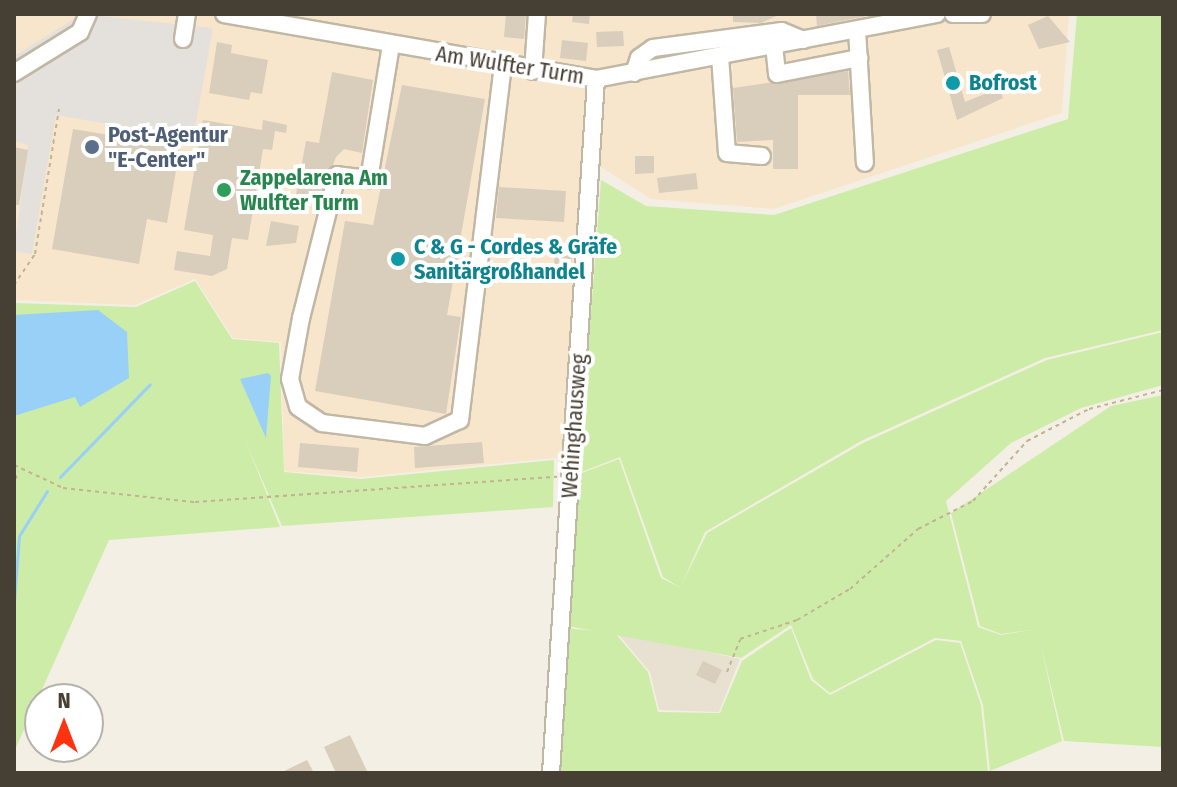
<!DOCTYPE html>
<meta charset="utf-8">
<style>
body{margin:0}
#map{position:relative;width:1177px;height:787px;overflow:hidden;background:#f4efe4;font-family:"Fira Sans Condensed",sans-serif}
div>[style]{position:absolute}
.residential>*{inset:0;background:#e8e1d1}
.commercial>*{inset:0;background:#f8e6cc}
.green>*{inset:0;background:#cdeca8}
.parking>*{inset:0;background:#e4e1dd}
.water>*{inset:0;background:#99d0f7}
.stream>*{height:3px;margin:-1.5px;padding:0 1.5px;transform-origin:1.5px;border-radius:1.5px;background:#99d0f7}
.building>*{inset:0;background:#d9cdbb}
.path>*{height:2px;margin-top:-1px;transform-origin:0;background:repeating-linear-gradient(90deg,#c3b395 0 4px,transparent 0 8px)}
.roads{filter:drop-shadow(2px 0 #c0b7a5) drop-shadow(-2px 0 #c0b7a5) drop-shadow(0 2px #c0b7a5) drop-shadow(0 -2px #c0b7a5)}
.minor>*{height:16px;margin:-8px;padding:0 8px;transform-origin:8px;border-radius:8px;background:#fff}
.dots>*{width:22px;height:22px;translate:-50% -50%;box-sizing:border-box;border:4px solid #fff;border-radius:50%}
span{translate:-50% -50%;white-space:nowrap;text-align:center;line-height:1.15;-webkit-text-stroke:8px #fff;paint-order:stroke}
.street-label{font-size:22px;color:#463f33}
.culture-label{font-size:22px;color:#0d838f;font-weight:700}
.left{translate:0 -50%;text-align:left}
.service-label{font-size:22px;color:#4e5e75;font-weight:700}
.leisure-label{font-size:22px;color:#27864d;font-weight:700}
.frame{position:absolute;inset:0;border:16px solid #463f33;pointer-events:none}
.north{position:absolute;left:24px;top:683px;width:80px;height:80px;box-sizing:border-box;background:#fff;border:2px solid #b5b2ad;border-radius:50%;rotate:0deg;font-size:22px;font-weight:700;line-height:32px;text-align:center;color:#463f33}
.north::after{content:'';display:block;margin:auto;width:28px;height:36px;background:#ff330f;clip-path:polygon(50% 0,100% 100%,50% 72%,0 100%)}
</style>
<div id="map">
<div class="residential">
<div style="clip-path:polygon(617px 633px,740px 659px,719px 712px,659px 710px,650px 672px)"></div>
</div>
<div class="commercial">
<div style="clip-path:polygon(14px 14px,1069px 14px,1062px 113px,774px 209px,651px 199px,585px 157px,564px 457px,361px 477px,284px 471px,281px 342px,233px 338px,195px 279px,135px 305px,14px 300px)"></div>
</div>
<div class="green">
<div style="clip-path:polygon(1077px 14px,1163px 14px,1163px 330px,1045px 358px,861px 441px,705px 532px,681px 586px,707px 533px,863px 443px,1047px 360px,1163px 332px,1163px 385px,1081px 408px,1011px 443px,946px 501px,978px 627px,1001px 635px,1037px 629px,1001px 634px,980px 626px,951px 513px,1111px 406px,1163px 395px,1163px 747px,1064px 741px,1040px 641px,1062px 741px,990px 771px,983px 705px,961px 641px,935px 638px,830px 693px,813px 679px,791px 625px,741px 658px,567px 626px,579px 474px,619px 459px,661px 578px,681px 588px,663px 577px,620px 457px,579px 473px,601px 180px,646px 206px,774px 215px,1068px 119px)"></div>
<div style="clip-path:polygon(195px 281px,232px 339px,279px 343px,284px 472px,361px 479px,554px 460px,553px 507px,282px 526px,245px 440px,280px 527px,109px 540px,14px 752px,14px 303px,136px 307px)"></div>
<div style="clip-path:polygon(566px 628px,615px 633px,648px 672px,658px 712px,720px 713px,742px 661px,791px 628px,811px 680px,830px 695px,936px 640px,960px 643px,981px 705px,988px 772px,556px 771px)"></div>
</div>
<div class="parking">
<div style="clip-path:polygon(82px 14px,213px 28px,193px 139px,56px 115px,32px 254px,14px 251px,28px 145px,14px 141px,14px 56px)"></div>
</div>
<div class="water">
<div style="clip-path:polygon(98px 310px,127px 332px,129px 378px,80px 407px,75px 397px,14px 416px,14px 315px)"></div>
<div style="clip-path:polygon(268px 373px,271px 376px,266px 438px,240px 379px)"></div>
</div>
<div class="stream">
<div style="left:60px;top:477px;width:129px;rotate:-45.9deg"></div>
<div style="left:14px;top:602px;width:66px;rotate:-85.7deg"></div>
<div style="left:19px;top:536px;width:53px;rotate:-58.1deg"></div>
</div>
<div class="building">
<div style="clip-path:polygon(506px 14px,526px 14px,524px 39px,504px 37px)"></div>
<div style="clip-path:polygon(573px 14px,590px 14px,589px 24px,572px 22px)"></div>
<div style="clip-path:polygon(733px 14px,781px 14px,761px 23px,733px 22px)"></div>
<div style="clip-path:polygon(816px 14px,870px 14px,871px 15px,817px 26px)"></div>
<div style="clip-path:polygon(1048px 16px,1070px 42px,1039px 49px,1028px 25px)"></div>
<div style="clip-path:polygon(623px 31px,624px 46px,597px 47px,596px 32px)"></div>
<div style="clip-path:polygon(562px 40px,588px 43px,586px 61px,560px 58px)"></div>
<div style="clip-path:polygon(217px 42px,232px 45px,231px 53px,268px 60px,262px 94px,251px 92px,249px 100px,209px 93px)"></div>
<div style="clip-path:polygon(949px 47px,965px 102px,999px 88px,1003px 98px,957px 120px,937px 50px)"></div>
<div style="clip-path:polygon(848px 71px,850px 95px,798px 95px,798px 169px,773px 169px,773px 140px,737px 142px,733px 88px)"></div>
<div style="clip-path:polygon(332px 72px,373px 80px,362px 153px,344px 149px,336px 157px,319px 200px,296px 195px,306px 141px,319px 143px)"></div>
<div style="clip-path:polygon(402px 85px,485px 99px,447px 315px,461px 317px,446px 414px,315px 391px,345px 221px,373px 225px)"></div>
<div style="clip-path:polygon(203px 120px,262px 130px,263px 120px,287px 125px,286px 133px,275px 131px,272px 150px,263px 149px,248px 240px,232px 238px,227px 269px,212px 276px,174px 270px,177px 251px,210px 256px,213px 235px,184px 230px)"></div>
<div style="clip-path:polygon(73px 129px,180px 147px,167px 223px,147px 219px,139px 264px,52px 249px)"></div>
<div style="clip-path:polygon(14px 147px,28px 150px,19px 205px,14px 205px)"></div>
<div style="clip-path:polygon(635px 156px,654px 156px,654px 173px,635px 174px)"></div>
<div style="clip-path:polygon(696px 173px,698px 189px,659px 193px,657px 178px)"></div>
<div style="clip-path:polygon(499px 187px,566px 191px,564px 222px,496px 218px)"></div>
<div style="clip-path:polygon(271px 221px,299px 226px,296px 243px,266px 246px)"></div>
<div style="clip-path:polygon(555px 251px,572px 252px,571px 267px,554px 265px)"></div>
<div style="clip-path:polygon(482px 442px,484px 463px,415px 468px,414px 447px)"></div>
<div style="clip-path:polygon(300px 443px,359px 448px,357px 472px,298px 467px)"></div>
<div style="clip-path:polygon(703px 661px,722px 670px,715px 684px,696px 675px)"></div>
<div style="clip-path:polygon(350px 735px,368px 773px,336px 773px,324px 747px)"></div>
<div style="clip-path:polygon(307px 760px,314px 773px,280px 773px)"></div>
</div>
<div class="path">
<div style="left:14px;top:285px;width:37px;rotate:-56deg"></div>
<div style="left:35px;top:254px;width:147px;rotate:-80.6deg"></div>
<div style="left:14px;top:465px;width:54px;rotate:25.1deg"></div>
<div style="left:63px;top:488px;width:133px;rotate:6.1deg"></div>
<div style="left:195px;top:502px;width:363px;rotate:-4deg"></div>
<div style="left:14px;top:487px;width:16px;rotate:-76deg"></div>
<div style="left:727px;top:672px;width:35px;rotate:-68deg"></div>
<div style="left:740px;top:639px;width:60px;rotate:-18.4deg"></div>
<div style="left:797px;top:620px;width:61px;rotate:-30.3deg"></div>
<div style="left:850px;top:589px;width:91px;rotate:-41.4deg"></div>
<div style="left:918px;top:529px;width:62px;rotate:-27deg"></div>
<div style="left:973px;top:501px;width:81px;rotate:-48deg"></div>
<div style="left:1027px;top:441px;width:70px;rotate:-27.3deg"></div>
<div style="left:1089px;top:409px;width:76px;rotate:-14.4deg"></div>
</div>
<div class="roads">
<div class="minor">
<div style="left:224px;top:14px;width:378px;rotate:9.9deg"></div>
<div style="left:596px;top:79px;width:347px;rotate:-10.8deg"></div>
<div style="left:953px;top:14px;width:29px"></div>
<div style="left:857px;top:30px;width:133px;rotate:86.6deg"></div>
<div style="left:183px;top:39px;width:25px;rotate:-81deg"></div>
<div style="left:391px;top:45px;width:136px;rotate:99.3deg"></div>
<div style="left:369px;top:179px;width:32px;rotate:-173deg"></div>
<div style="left:337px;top:175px;width:147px;rotate:104.1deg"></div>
<div style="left:301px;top:318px;width:62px;rotate:100.2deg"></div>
<div style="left:290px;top:379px;width:29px;rotate:74deg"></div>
<div style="left:298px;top:407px;width:29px;rotate:34deg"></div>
<div style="left:322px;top:423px;width:104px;rotate:7.2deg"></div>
<div style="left:425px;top:436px;width:38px;rotate:-25deg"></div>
<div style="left:460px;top:420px;width:358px;rotate:-83.1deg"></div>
<div style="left:774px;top:45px;width:29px;rotate:84deg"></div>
<div style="left:777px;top:74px;width:84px;rotate:-11deg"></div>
<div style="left:720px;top:56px;width:97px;rotate:85.9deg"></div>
<div style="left:727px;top:153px;width:35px;rotate:5deg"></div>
<div style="left:533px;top:71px;width:57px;rotate:-86deg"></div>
<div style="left:14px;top:73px;width:78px;rotate:-31.8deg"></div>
<div style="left:80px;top:32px;width:20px;rotate:-66deg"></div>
<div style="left:634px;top:73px;width:16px;rotate:-72deg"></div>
<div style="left:639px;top:58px;width:17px;rotate:-36deg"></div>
<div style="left:653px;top:48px;width:130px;rotate:-7.5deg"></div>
<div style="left:782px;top:31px;width:23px;rotate:23deg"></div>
<div style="left:551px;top:773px;width:695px;rotate:-86.29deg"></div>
</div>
</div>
<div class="dots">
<div style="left:953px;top:83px;background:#0f9aa8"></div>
<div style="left:92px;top:147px;background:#5c6f8a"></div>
<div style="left:224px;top:190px;background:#2e9e5b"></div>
<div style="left:398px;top:259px;background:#0f9aa8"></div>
</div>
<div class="street-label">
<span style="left:510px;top:65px;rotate:9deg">Am Wulfter Turm</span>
<span style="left:574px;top:426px;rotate:-86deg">Wehinghausweg</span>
</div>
<div class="culture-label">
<span class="left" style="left:969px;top:83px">Bofrost</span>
<span class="left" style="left:414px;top:259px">C &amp; G - Cordes &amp; Gräfe<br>Sanitärgroßhandel</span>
</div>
<div class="service-label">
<span class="left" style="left:108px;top:147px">Post-Agentur<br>"E-Center"</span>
</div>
<div class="leisure-label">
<span class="left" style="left:240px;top:190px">Zappelarena Am<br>Wulfter Turm</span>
</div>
<div class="frame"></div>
<div class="north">N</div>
</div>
